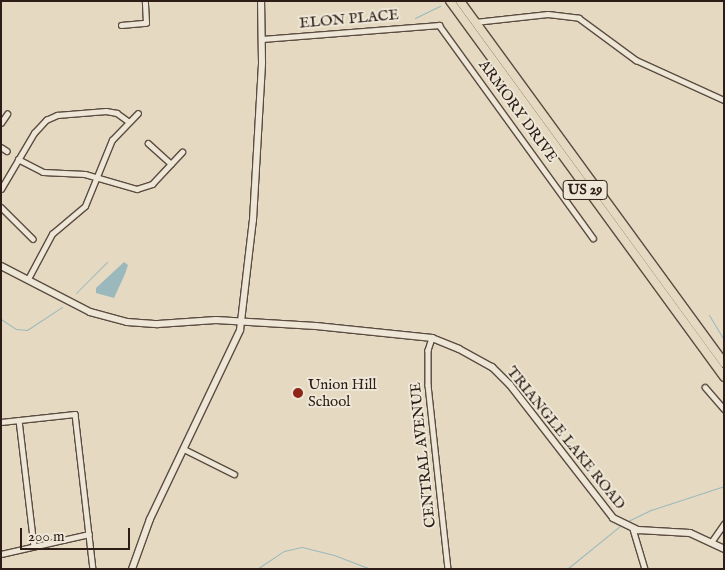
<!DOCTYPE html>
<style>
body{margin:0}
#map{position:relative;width:725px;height:570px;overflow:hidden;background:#e5dac1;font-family:"IM FELL English",serif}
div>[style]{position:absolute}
.water>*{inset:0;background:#9bb8bd}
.stream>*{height:1px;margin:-0.5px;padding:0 0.5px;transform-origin:0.5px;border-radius:0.5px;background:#9bb8bd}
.roads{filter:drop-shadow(1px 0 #5b4c41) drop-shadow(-1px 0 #5b4c41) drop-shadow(0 1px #5b4c41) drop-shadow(0 -1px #5b4c41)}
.street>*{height:4.5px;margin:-2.25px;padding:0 2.25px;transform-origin:2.25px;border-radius:2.25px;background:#eee7d7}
.secondary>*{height:6px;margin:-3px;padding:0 3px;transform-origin:3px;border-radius:3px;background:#eee7d7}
.highway>*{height:8px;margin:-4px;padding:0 4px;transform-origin:4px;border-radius:4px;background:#e5dac1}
.dots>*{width:14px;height:14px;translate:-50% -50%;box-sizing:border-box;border:2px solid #eee7d7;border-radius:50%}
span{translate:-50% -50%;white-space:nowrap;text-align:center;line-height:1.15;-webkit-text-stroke:4px #eee7d7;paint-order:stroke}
.shield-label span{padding:1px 4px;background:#eee7d7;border:1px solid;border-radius:4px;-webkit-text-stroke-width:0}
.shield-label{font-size:14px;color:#2d1d16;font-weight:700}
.street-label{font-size:15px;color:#2d1d16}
.poi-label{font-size:15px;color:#2d1d16}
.left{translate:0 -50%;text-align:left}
.frame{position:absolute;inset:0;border:2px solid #2d1d16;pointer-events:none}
.scale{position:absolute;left:20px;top:528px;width:110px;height:22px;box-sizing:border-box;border:2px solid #2d1d16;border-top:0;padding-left:6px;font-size:15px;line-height:18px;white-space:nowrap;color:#2d1d16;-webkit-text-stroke:4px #eee7d7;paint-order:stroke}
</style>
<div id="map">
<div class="water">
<div style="clip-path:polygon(124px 262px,128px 265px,125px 274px,114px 298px,96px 293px,96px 288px)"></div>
</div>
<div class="stream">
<div style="left:415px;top:18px;width:28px;rotate:-26deg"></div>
<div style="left:76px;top:293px;width:44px;rotate:-45deg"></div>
<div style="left:709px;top:315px;width:29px;rotate:59deg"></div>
<div style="left:1px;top:319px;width:18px;rotate:34deg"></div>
<div style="left:16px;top:329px;width:11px;rotate:5deg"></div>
<div style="left:27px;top:330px;width:42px;rotate:-33.3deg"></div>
<div style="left:626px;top:522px;width:28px;rotate:-26deg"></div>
<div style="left:651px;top:510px;width:77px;rotate:-18.2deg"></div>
<div style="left:723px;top:553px;width:8px;rotate:83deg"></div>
<div style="left:257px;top:569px;width:32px;rotate:-34deg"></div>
<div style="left:284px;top:551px;width:18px;rotate:-13deg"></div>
<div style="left:302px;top:547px;width:33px;rotate:14deg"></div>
<div style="left:334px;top:555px;width:40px;rotate:21deg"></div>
<div style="left:567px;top:569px;width:68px;rotate:-39.1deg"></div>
</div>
<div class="roads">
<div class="street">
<div style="left:475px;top:22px;width:73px;rotate:-6.3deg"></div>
<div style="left:548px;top:14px;width:31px;rotate:7deg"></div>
<div style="left:579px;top:18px;width:71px;rotate:36.4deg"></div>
<div style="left:636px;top:60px;width:97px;rotate:24.4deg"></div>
<div style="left:121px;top:25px;width:25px;rotate:-5deg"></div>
<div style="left:146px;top:23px;width:22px;rotate:-93deg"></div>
<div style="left:262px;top:39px;width:178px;rotate:-4.5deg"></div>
<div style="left:439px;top:25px;width:263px;rotate:54.1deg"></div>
<div style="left:1px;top:123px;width:11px;rotate:-56deg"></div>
<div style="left:148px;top:143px;width:31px;rotate:42deg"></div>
<div style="left:1px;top:147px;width:7px;rotate:34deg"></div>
<div style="left:18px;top:159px;width:28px;rotate:27deg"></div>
<div style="left:43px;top:172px;width:42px;rotate:2.7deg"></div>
<div style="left:85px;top:174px;width:54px;rotate:16.1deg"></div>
<div style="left:137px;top:189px;width:16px;rotate:-18deg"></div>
<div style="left:152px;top:184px;width:44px;rotate:-46.8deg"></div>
<div style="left:1px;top:189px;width:65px;rotate:-59.5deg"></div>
<div style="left:34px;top:133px;width:18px;rotate:-47deg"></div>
<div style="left:46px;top:120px;width:12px;rotate:-24deg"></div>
<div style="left:57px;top:115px;width:49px;rotate:-4.7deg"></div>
<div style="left:106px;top:111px;width:11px;rotate:10deg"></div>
<div style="left:117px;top:113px;width:14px;rotate:36deg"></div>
<div style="left:1px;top:207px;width:45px;rotate:45deg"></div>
<div style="left:28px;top:279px;width:51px;rotate:-61.9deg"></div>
<div style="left:52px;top:234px;width:43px;rotate:-40.3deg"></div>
<div style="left:85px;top:206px;width:71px;rotate:-67.8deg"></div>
<div style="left:112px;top:140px;width:37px;rotate:-46deg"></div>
<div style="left:432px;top:338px;width:13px;rotate:108deg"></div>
<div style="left:428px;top:350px;width:35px;rotate:90deg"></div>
<div style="left:428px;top:385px;width:185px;rotate:83.8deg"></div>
<div style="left:705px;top:387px;width:29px;rotate:49deg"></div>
<div style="left:19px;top:420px;width:127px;rotate:83.2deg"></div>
<div style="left:1px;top:422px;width:74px;rotate:-6.2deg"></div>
<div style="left:75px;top:414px;width:156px;rotate:83.4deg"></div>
<div style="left:184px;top:449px;width:56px;rotate:26.6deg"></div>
<div style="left:633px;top:529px;width:42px;rotate:73.3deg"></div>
<div style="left:712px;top:541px;width:21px;rotate:-55deg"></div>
<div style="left:1px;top:554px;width:90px;rotate:-12.8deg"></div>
</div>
<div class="secondary">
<div style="left:1px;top:266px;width:100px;rotate:27.3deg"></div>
<div style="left:90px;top:312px;width:38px;rotate:15deg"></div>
<div style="left:127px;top:322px;width:31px;rotate:4deg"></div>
<div style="left:158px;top:324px;width:58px;rotate:-3.9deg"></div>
<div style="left:216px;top:320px;width:100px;rotate:3.4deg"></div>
<div style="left:316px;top:326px;width:117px;rotate:5.9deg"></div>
<div style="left:432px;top:338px;width:29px;rotate:22deg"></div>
<div style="left:459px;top:349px;width:38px;rotate:29deg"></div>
<div style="left:492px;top:367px;width:25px;rotate:45deg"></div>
<div style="left:510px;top:385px;width:168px;rotate:52.2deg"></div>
<div style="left:613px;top:518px;width:28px;rotate:26deg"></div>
<div style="left:638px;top:530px;width:52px;rotate:3.3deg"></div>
<div style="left:690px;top:533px;width:38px;rotate:25deg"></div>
<div style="left:132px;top:569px;width:53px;rotate:-70.2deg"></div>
<div style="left:150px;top:519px;width:209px;rotate:-64.5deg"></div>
<div style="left:240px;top:330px;width:111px;rotate:-83.3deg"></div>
<div style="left:253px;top:220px;width:158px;rotate:-86.7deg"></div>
<div style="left:262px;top:62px;width:61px;rotate:-90.9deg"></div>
</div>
<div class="highway">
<div style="left:450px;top:1px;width:465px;rotate:53.9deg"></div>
<div style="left:460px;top:1px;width:448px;rotate:53.9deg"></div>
</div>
</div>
<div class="dots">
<div style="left:298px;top:393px;background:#8f2418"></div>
</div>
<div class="shield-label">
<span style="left:585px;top:190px">US 29</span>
</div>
<div class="street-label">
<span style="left:349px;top:19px;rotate:-5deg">ELON PLACE</span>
<span style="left:518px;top:111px;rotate:54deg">ARMORY DRIVE</span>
<span style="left:566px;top:438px;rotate:51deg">TRIANGLE LAKE ROAD</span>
<span style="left:423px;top:455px;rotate:-96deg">CENTRAL AVENUE</span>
</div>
<div class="poi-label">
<span class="left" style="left:308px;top:393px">Union Hill<br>School</span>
</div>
<div class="frame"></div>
<div class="scale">200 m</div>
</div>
